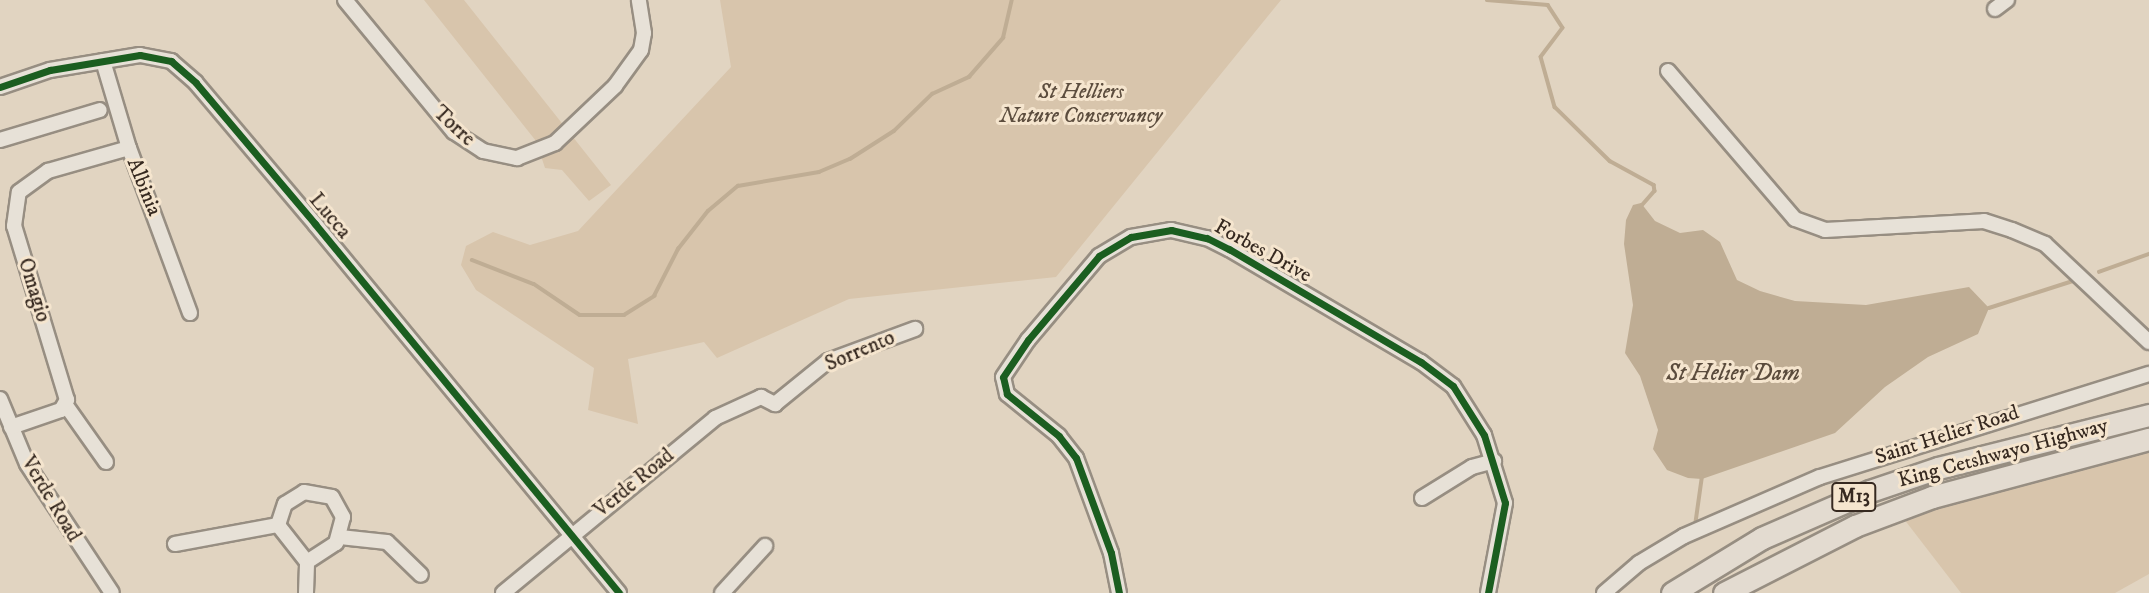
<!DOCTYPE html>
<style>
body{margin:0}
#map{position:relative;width:2149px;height:593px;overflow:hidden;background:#e1d4c1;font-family:"IM FELL DW Pica",serif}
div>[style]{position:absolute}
.green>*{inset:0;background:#d8c5ac}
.water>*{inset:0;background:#bfad94}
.stream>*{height:3.5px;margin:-1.75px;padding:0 1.75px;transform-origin:1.75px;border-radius:1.75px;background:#bfad94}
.roads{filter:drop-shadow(2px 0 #978e82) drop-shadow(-2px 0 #978e82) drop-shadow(0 2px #978e82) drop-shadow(0 -2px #978e82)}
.minor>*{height:14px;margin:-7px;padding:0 7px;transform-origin:7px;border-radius:7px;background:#e7e1d7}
.highway>*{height:21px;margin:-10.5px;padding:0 10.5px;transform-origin:10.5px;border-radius:10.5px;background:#e3dbd0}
.cycleway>*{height:7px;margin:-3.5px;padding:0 3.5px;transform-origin:3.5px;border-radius:3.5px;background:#1b5e20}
span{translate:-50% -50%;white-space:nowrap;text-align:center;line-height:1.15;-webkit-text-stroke:6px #f5e5ce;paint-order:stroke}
.shield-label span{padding:2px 5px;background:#f5e5ce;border:2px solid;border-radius:5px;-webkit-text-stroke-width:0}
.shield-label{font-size:19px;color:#362920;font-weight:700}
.park-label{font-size:21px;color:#5c4d3e;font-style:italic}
.street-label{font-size:21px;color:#362920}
.water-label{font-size:23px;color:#5b4c3d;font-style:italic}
</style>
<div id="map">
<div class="green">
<div style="clip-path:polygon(424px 0,464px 0,611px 185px,589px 201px,562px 170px,545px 168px,536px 141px)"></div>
<div style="clip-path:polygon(720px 0,1281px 0,1056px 277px,849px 299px,717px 358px,704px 342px,628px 359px,638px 424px,588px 410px,594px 368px,476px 290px,461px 265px,466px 246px,493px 232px,530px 245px,578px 231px,731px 67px)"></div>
<div style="clip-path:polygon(2149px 439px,2149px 574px,2115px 593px,1961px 593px,1897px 510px)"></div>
</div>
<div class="water">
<div style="clip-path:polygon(1641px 203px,1655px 221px,1680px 233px,1703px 230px,1720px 242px,1737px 280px,1760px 291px,1795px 301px,1866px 305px,1969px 287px,1989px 308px,1978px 334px,1928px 357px,1885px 387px,1835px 433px,1702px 479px,1688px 478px,1667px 470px,1653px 449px,1658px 430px,1640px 376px,1625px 353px,1633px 305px,1624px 244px,1626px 220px,1633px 205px)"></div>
</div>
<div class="stream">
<div style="left:1487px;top:0;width:61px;rotate:4.7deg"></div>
<div style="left:1548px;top:5px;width:27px;rotate:57deg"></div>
<div style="left:1563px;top:28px;width:36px;rotate:127deg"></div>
<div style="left:1541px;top:57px;width:52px;rotate:74.4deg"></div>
<div style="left:1555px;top:107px;width:77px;rotate:44.5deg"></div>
<div style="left:1610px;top:161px;width:50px;rotate:28.6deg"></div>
<div style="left:1654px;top:185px;width:6px;rotate:81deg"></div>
<div style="left:1655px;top:191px;width:20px;rotate:131deg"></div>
<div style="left:472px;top:260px;width:66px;rotate:21.2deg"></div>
<div style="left:534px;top:284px;width:55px;rotate:34deg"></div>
<div style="left:580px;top:315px;width:44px"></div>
<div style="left:624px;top:315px;width:36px;rotate:-32deg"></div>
<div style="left:654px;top:296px;width:53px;rotate:-62.9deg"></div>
<div style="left:678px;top:249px;width:48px;rotate:-51.7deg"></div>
<div style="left:708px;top:211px;width:39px;rotate:-40deg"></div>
<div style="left:738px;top:186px;width:82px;rotate:-9.8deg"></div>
<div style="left:819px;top:172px;width:34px;rotate:-23deg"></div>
<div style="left:850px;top:159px;width:52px;rotate:-32.5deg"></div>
<div style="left:894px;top:131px;width:53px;rotate:-44.2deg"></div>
<div style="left:932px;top:94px;width:41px;rotate:-24.7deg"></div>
<div style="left:969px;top:77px;width:52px;rotate:-48.9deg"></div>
<div style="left:1003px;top:38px;width:39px;rotate:-77deg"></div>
<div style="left:2099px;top:272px;width:53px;rotate:-19.8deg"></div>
<div style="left:1989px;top:308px;width:91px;rotate:-17.8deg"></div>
<div style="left:1695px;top:526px;width:50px;rotate:-82deg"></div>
</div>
<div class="roads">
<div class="minor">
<div style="left:345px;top:0;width:171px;rotate:50.5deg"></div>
<div style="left:454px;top:132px;width:35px;rotate:33deg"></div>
<div style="left:483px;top:151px;width:35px;rotate:12deg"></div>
<div style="left:517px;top:158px;width:41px;rotate:-21.5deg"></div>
<div style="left:555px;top:143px;width:83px;rotate:-43.5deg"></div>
<div style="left:615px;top:86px;width:44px;rotate:-54.2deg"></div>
<div style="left:641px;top:50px;width:17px;rotate:-80deg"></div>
<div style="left:644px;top:33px;width:33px;rotate:-99deg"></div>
<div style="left:1995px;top:9px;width:15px;rotate:-37deg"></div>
<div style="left:103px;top:61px;width:91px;rotate:73.4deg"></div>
<div style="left:129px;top:148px;width:176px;rotate:69.7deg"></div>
<div style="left:1668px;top:71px;width:195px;rotate:49.4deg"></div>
<div style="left:1795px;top:219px;width:32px;rotate:20deg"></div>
<div style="left:1825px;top:230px;width:159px;rotate:-3.2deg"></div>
<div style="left:1984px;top:221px;width:29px;rotate:18deg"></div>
<div style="left:2012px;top:230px;width:36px;rotate:23deg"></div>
<div style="left:2045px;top:244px;width:143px;rotate:43.3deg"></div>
<div style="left:0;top:87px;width:53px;rotate:-18.8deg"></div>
<div style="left:50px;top:70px;width:91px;rotate:-9.5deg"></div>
<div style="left:140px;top:55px;width:32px;rotate:11deg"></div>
<div style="left:171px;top:61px;width:33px;rotate:41deg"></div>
<div style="left:196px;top:83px;width:185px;rotate:49.8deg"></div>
<div style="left:315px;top:224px;width:478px;rotate:50.5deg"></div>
<div style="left:0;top:140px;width:104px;rotate:-16.7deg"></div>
<div style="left:0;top:399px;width:70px;rotate:67.4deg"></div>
<div style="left:27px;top:464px;width:154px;rotate:56.6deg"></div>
<div style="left:65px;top:404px;width:71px;rotate:54.7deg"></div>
<div style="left:11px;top:427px;width:53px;rotate:-18.8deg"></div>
<div style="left:61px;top:410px;width:12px;rotate:-59deg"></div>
<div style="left:67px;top:400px;width:182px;rotate:-106.9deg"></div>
<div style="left:14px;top:226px;width:34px;rotate:-82deg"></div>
<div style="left:19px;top:192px;width:36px;rotate:-36deg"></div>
<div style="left:48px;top:171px;width:84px;rotate:-15.9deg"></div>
<div style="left:304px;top:492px;width:28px;rotate:10deg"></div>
<div style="left:332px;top:497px;width:23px;rotate:61deg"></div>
<div style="left:343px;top:517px;width:27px;rotate:105deg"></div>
<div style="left:336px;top:543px;width:35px;rotate:147deg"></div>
<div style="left:307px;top:562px;width:47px;rotate:-128.1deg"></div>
<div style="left:278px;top:525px;width:22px;rotate:-72deg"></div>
<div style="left:285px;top:504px;width:22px;rotate:-32deg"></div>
<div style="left:1422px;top:498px;width:59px;rotate:-31.8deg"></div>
<div style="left:1472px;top:467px;width:23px;rotate:-15deg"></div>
<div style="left:340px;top:537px;width:47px;rotate:6.1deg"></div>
<div style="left:387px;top:542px;width:47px;rotate:44.1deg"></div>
<div style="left:175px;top:544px;width:105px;rotate:-10.5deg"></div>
<div style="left:306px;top:593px;width:31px;rotate:-88deg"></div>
<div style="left:503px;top:593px;width:275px;rotate:-39.5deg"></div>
<div style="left:715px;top:418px;width:51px;rotate:-24.5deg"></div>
<div style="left:761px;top:397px;width:16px;rotate:27deg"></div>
<div style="left:775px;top:404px;width:68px;rotate:-39.1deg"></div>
<div style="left:828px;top:361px;width:93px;rotate:-20.2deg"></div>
<div style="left:722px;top:593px;width:64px;rotate:-47.5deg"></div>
<div style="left:1119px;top:593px;width:41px;rotate:-101.3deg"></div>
<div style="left:1111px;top:553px;width:101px;rotate:-110.2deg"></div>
<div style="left:1076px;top:458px;width:28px;rotate:-128deg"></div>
<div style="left:1059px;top:436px;width:67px;rotate:-141.1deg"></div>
<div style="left:1007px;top:394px;width:17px;rotate:-103deg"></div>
<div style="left:1003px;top:377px;width:45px;rotate:-56deg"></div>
<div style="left:1028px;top:340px;width:110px;rotate:-49.8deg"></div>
<div style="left:1099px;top:256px;width:37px;rotate:-31deg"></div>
<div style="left:1131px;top:237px;width:41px;rotate:-9.9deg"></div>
<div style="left:1171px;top:230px;width:37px;rotate:13deg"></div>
<div style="left:1207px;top:238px;width:25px;rotate:27deg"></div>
<div style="left:1229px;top:249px;width:223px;rotate:30.5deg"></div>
<div style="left:1421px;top:362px;width:40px;rotate:37deg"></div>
<div style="left:1453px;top:386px;width:58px;rotate:57.7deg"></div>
<div style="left:1484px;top:435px;width:71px;rotate:72.8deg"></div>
<div style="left:1505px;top:503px;width:92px;rotate:100.7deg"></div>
<div style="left:1604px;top:593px;width:46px;rotate:-40.6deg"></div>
<div style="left:1639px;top:563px;width:52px;rotate:-31deg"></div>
<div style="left:1684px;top:536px;width:148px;rotate:-23.5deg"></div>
<div style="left:1820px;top:477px;width:345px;rotate:-17.4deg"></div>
</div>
<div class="highway">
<div style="left:1672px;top:593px;width:105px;rotate:-31.4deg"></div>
<div style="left:1762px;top:538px;width:118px;rotate:-23.5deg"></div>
<div style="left:1870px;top:491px;width:72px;rotate:-18.7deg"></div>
<div style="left:1938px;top:468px;width:218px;rotate:-14.1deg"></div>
<div style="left:1724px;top:593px;width:147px;rotate:-27.1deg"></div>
<div style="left:1855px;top:526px;width:82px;rotate:-20.6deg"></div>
<div style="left:1932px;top:497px;width:225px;rotate:-15deg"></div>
</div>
</div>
<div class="cycleway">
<div style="left:0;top:87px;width:53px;rotate:-18.8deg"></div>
<div style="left:50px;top:70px;width:91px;rotate:-9.5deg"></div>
<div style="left:140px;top:55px;width:32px;rotate:11deg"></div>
<div style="left:171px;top:61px;width:33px;rotate:41deg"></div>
<div style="left:196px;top:83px;width:185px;rotate:49.8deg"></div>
<div style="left:315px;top:224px;width:478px;rotate:50.5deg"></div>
<div style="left:1119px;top:593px;width:41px;rotate:-101.3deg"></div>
<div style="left:1111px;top:553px;width:101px;rotate:-110.2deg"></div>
<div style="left:1076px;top:458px;width:28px;rotate:-128deg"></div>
<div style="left:1059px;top:436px;width:67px;rotate:-141.1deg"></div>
<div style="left:1007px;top:394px;width:17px;rotate:-103deg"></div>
<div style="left:1003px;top:377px;width:45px;rotate:-56deg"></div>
<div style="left:1028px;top:340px;width:110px;rotate:-49.8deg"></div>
<div style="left:1099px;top:256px;width:37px;rotate:-31deg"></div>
<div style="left:1131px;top:237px;width:41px;rotate:-9.9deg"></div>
<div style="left:1171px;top:230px;width:37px;rotate:13deg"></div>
<div style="left:1207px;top:238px;width:25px;rotate:27deg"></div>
<div style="left:1229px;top:249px;width:223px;rotate:30.5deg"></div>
<div style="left:1421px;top:362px;width:40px;rotate:37deg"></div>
<div style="left:1453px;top:386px;width:58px;rotate:57.7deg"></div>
<div style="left:1484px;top:435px;width:71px;rotate:72.8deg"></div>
<div style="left:1505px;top:503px;width:92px;rotate:100.7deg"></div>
</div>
<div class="shield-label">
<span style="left:1854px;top:497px">M13</span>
</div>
<div class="park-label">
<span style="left:1081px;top:104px">St Helliers<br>Nature Conservancy</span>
</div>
<div class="street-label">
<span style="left:454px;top:126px;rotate:43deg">Torre</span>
<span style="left:144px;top:187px;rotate:68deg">Albinia</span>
<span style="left:330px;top:216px;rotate:50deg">Lucca</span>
<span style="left:1263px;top:251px;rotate:29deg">Forbes Drive</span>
<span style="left:34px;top:290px;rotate:73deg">Omagio</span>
<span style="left:860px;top:351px;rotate:-23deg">Sorrento</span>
<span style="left:1947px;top:435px;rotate:-18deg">Saint Helier Road</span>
<span style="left:2003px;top:453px;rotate:-15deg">King Cetshwayo Highway</span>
<span style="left:634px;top:483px;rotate:-39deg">Verde Road</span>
<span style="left:51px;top:499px;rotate:59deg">Verde Road</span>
</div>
<div class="water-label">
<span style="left:1733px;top:374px">St Helier Dam</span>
</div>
</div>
